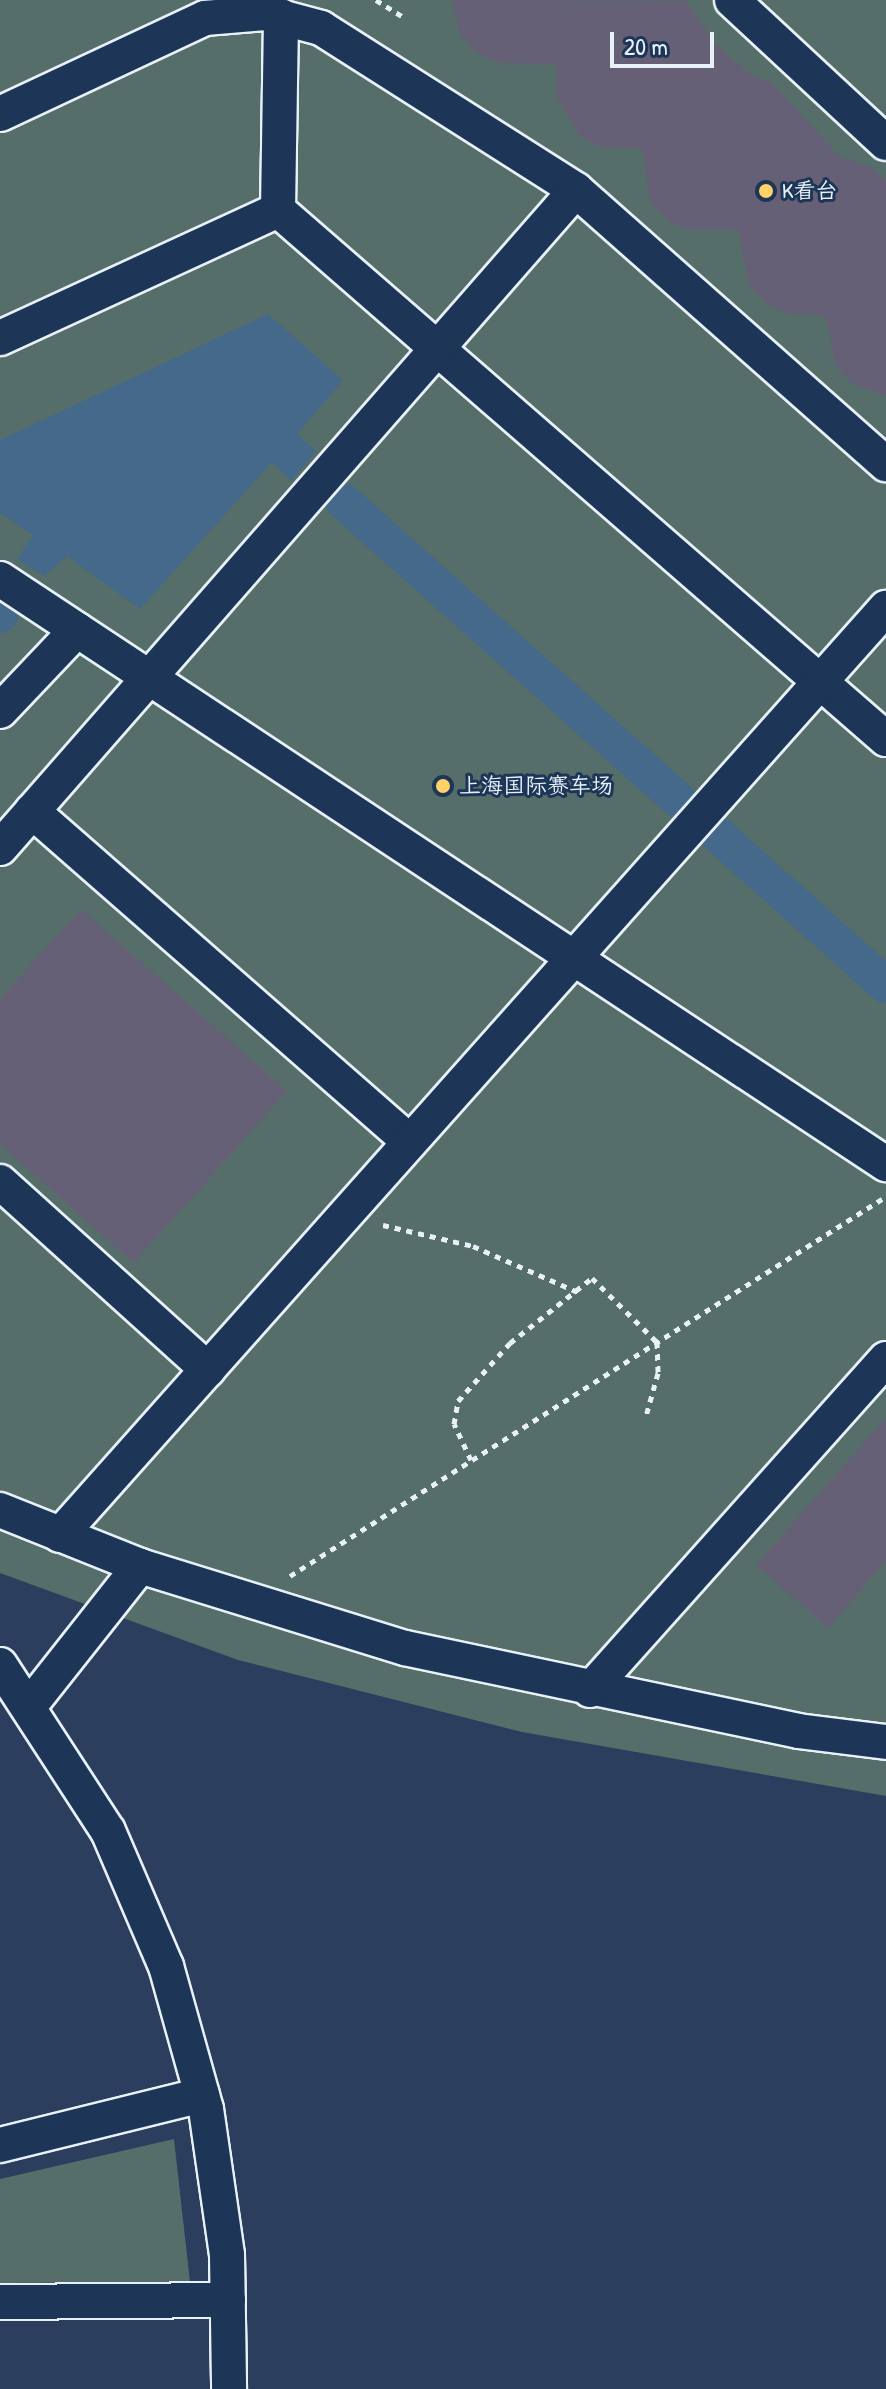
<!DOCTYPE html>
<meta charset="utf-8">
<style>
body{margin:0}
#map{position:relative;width:886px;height:2389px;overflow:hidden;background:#2b3e5d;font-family:"Patrick Hand","LXGW WenKai TC",sans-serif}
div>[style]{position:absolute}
.green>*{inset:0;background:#566e6a}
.water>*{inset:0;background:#44698b}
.canal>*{height:36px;margin:-18px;padding:0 18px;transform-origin:18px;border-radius:18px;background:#44698b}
.building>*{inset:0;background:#656076}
.path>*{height:5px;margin-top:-2.5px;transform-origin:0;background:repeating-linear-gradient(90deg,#e8f1f8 0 6px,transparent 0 12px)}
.roads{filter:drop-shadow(2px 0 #e8f1f8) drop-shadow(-2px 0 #e8f1f8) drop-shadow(0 2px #e8f1f8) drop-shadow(0 -2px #e8f1f8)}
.minor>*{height:34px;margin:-17px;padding:0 17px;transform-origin:17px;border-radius:17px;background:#1d3557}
.dots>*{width:22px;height:22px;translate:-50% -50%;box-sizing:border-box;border:4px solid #1d3557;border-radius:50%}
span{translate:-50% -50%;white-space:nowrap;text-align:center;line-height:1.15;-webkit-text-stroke:6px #1d3557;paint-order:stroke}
.poi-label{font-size:22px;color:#e8f1f8}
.left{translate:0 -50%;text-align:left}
.scale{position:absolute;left:610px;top:32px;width:104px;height:36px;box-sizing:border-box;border:4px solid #e8f1f8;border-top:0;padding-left:10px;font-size:24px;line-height:28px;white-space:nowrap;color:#e8f1f8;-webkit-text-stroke:6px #1d3557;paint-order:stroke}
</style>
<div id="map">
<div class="green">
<div style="clip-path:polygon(0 0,886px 0,886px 1796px,522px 1732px,238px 1660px,0 1573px)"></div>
<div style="clip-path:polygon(174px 2139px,190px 2282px,0 2283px,0 2179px)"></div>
</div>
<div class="water">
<div style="clip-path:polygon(268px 314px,343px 380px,297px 434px,316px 451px,291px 481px,272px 462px,140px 609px,67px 556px,44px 576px,17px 559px,33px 535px,0 513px,0 440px)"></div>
</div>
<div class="canal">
<div style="left:343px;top:501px;width:450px;rotate:41.7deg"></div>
<div style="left:0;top:615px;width:1px;rotate:-45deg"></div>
<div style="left:718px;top:835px;width:225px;rotate:41.8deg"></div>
</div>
<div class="building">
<div style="clip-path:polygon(452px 0,686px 1px,717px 45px,751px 75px,772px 83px,840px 157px,872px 167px,886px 181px,886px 396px,851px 383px,836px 366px,826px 316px,785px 313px,765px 303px,749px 285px,738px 230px,686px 230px,666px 219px,650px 202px,642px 149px,599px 147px,580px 136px,557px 98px,556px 65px,495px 62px,475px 52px,460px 34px)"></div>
<div style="clip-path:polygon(81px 909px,287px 1091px,134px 1263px,0 1144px,0 999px)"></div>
<div style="clip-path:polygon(886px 1418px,886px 1561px,828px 1628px,756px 1565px)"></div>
</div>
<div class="path">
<div style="left:376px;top:0;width:32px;rotate:32deg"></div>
<div style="left:383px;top:1225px;width:92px;rotate:13.1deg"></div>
<div style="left:473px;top:1246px;width:115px;rotate:23.7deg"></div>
<div style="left:471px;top:1460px;width:40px;rotate:-115deg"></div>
<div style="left:454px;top:1424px;width:23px;rotate:-80deg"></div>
<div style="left:458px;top:1401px;width:78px;rotate:-48.1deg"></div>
<div style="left:510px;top:1343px;width:105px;rotate:-38.4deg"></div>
<div style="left:592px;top:1278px;width:91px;rotate:44.6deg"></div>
<div style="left:657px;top:1342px;width:31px;rotate:88deg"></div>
<div style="left:658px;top:1373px;width:45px;rotate:105.6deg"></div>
<div style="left:290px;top:1576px;width:702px;rotate:-32.49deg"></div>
</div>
<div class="roads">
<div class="minor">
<div style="left:732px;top:0;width:210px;rotate:42.9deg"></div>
<div style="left:0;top:114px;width:226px;rotate:-25.1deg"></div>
<div style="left:205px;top:18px;width:60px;rotate:-4.8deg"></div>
<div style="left:265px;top:13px;width:58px;rotate:15deg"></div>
<div style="left:321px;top:28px;width:302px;rotate:32.4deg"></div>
<div style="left:576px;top:190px;width:414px;rotate:41.5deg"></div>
<div style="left:278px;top:210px;width:194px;rotate:-89.1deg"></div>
<div style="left:0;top:338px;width:306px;rotate:-24.7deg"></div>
<div style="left:278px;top:210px;width:806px;rotate:41.03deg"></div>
<div style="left:0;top:579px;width:1062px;rotate:33.44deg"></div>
<div style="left:0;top:711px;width:112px;rotate:-46.5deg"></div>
<div style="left:32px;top:811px;width:502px;rotate:41.21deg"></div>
<div style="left:0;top:848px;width:874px;rotate:-48.8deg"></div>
<div style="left:0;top:1182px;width:280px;rotate:42.1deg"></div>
<div style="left:0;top:1510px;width:151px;rotate:21.8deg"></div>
<div style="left:140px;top:1566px;width:277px;rotate:17.2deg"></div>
<div style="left:405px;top:1648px;width:402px;rotate:11.9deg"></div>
<div style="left:798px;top:1731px;width:89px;rotate:7.1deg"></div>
<div style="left:60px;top:1535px;width:1242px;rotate:-48.3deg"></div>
<div style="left:0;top:1665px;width:198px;rotate:57deg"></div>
<div style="left:108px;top:1831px;width:147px;rotate:66.8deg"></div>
<div style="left:166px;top:1966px;width:148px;rotate:74.4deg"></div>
<div style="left:206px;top:2109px;width:148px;rotate:81.8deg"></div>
<div style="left:227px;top:2255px;width:134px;rotate:89.1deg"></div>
<div style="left:590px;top:1690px;width:444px;rotate:-48.2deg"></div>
<div style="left:31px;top:1704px;width:176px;rotate:-51.7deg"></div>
<div style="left:0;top:2145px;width:208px;rotate:-13.9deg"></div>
<div style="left:0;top:2302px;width:228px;rotate:-0.5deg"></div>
</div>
</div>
<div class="dots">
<div style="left:766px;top:191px;background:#ffd166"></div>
<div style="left:443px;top:786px;background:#ffd166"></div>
</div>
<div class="poi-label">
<span class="left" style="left:782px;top:191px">K看台</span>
<span class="left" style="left:459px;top:786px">上海国际赛车场</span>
</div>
<div class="scale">20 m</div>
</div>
